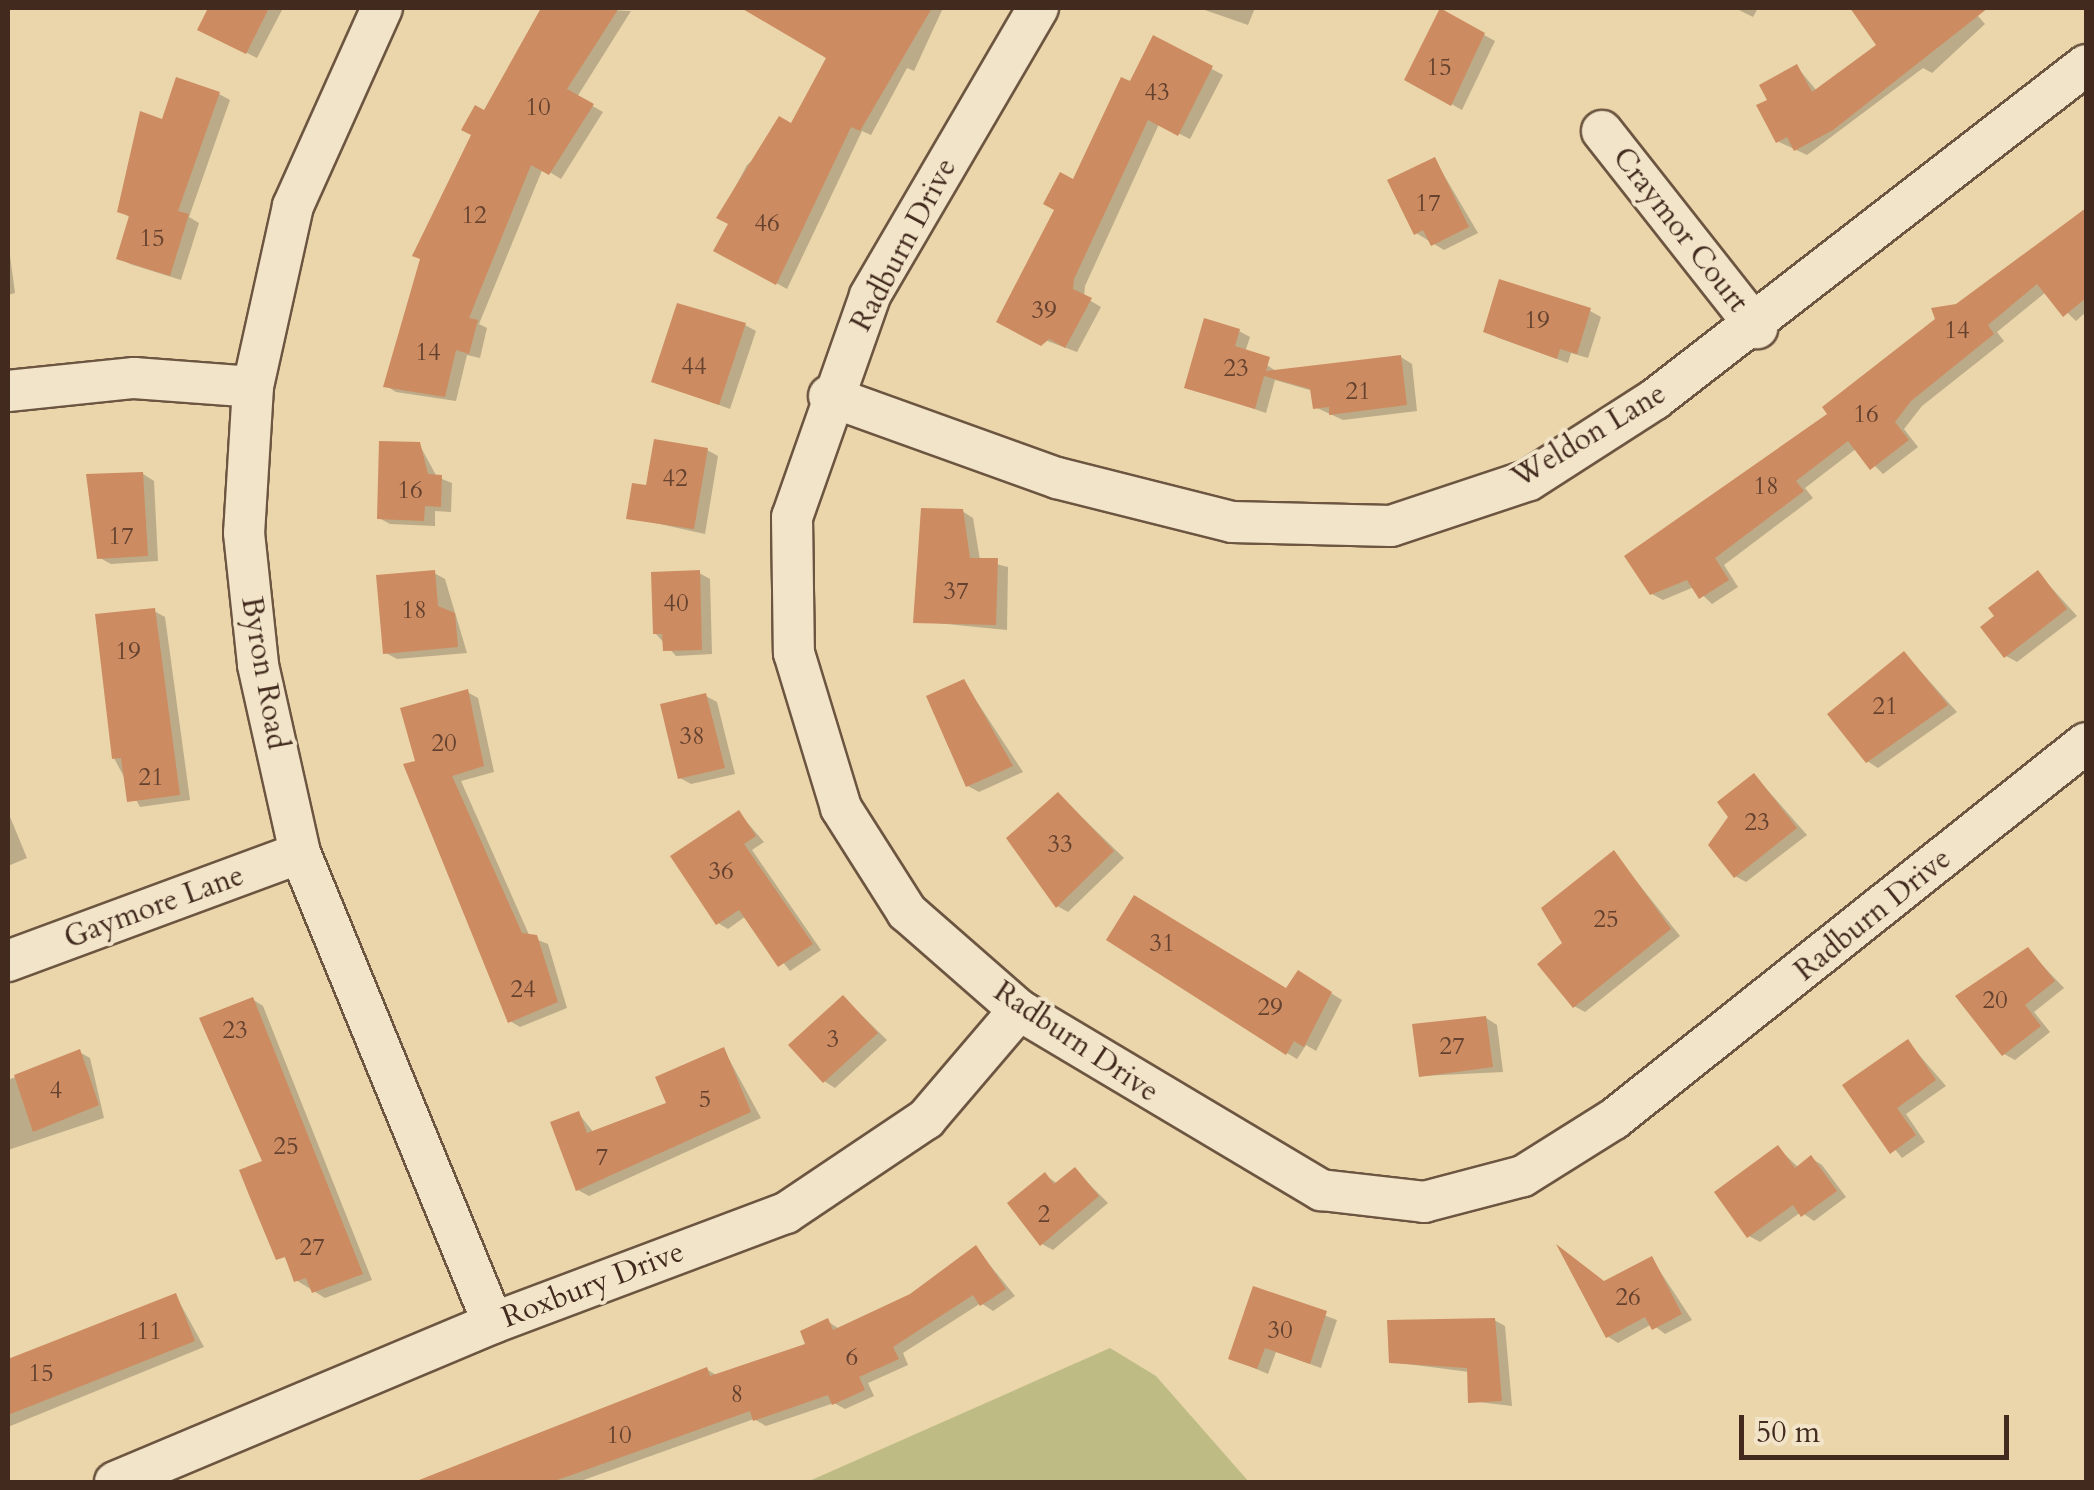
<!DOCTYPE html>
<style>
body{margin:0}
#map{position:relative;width:2094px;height:1490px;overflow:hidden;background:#ebd6ab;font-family:Cardo,serif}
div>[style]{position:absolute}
.green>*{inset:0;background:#bebc84}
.shadow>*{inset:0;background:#0003}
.building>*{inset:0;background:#cd8b61}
.roads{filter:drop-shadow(2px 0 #6c5541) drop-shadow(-2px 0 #6c5541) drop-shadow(0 2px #6c5541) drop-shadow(0 -2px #6c5541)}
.minor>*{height:40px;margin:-20px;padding:0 20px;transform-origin:20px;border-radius:20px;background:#f2e4c8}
span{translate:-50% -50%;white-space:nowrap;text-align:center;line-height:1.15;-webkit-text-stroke:8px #f2e4c8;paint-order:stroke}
.number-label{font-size:25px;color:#65422f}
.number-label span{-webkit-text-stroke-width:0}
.street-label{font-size:30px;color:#422a1e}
.frame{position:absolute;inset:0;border:10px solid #422a1e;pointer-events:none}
.scale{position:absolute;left:1739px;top:1415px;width:270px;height:45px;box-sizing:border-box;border:5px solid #422a1e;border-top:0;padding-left:12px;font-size:30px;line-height:35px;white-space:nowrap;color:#422a1e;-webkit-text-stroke:8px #f2e4c8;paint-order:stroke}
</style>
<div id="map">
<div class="green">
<div style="clip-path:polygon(1110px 1348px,1156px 1376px,1249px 1482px,807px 1482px)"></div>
</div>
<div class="shadow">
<div style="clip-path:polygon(211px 8px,283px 8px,257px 58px,200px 29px)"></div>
<div style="clip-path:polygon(547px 8px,631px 11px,577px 97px,603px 112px,561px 179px,543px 168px,479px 324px,487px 328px,480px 358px,467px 355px,456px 401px,396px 392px,386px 386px,485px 113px)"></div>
<div style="clip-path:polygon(746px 8px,808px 8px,849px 31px,862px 8px,943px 8px,914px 71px,907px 68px,871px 135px,862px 131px,787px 289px,717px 250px,731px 224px,719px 217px,747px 165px,792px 126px,829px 57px)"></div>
<div style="clip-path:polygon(1199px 8px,1255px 8px,1248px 25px)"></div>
<div style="clip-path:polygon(1735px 8px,1758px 8px,1753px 17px)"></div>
<div style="clip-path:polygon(1908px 8px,1971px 8px,1985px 24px,1932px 73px,1923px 68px,1807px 155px,1777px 141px,1770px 101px,1797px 67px,1817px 91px,1880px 46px,1872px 34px)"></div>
<div style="clip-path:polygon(1441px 11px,1495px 41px,1462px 110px,1407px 79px)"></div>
<div style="clip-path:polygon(1154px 38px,1223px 75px,1190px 139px,1159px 124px,1085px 286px,1084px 297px,1101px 307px,1077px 352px,1010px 327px,1074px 182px)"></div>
<div style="clip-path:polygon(219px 94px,230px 100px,189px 217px,199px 223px,181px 280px,130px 264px,119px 258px,131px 218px,120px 211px,164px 122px)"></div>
<div style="clip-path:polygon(1435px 160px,1478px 233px,1444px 250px,1416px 233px)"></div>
<div style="clip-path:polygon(2086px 208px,2086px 312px,2076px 321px,2046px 292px,1997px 332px,2004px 341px,1922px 406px,1904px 429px,1918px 447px,1883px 474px,1857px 448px,1805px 488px,1813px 498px,1724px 565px,1738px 587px,1712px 604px,1694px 587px,1663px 600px,1652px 594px,1830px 414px)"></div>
<div style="clip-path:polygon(8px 241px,15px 293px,8px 295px)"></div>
<div style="clip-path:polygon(1590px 311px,1601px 317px,1588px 358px,1571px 353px,1568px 363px,1496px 337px)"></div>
<div style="clip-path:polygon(745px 325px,756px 331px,730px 409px,654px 381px)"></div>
<div style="clip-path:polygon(1239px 331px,1250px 337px,1245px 352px,1278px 372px,1401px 357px,1412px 364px,1417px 411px,1343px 420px,1315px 407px,1313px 391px,1275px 380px,1266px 413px,1187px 386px)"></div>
<div style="clip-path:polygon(419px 444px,437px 477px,452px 483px,451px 512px,435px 511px,435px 526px,390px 524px,379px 518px)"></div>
<div style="clip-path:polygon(707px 450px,718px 456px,705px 534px,628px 517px)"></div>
<div style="clip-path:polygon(143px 474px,154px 481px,158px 561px,111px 564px,100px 558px)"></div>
<div style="clip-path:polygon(962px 511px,973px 518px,980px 560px,1008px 567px,1007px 630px,916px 621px)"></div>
<div style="clip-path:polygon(434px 573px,445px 579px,467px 653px,397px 659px,386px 653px)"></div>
<div style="clip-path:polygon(699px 573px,710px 579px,712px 654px,676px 656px,655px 633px)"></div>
<div style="clip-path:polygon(2038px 573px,2077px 616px,2017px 662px,2006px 656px,1998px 617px)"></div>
<div style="clip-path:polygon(154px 611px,165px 617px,190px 800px,140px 807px,114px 758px)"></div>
<div style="clip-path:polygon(1905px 654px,1957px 712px,1878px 768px,1867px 761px)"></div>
<div style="clip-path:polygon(964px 682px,1023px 772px,979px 792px,968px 786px)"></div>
<div style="clip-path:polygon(467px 692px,478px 698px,494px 772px,461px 781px,530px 937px,548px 944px,567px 1008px,520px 1027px,510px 1021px,406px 766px,419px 763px)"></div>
<div style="clip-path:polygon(706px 696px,717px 702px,735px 774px,691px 784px,680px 778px)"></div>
<div style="clip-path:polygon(1755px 776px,1807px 835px,1746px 882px,1735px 876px)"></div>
<div style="clip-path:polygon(1059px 795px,1124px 858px,1068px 912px,1057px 906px)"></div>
<div style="clip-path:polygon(8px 812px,27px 858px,8px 866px)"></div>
<div style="clip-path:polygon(739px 813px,764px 842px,752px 850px,821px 950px,790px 971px,746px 916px,728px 929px,718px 923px)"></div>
<div style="clip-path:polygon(1614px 853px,1680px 936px,1585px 1012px,1574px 1006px,1566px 944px)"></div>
<div style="clip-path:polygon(2028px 950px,2064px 988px,2034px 1012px,2050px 1032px,2015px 1060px,2004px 1054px)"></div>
<div style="clip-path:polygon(1299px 973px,1342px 1000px,1316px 1051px,1306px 1045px,1297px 1059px,1287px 1053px,1287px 991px)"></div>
<div style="clip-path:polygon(844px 998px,887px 1040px,835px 1088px,824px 1081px)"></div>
<div style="clip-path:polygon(252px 999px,263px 1006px,372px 1280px,325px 1298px,296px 1280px,242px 1171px,265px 1163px)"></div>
<div style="clip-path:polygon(1486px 1018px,1497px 1025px,1503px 1072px,1422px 1076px)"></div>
<div style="clip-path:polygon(1908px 1042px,1946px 1086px,1906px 1114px,1925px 1142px,1902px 1158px,1845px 1086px)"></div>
<div style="clip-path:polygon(724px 1050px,761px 1118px,589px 1196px,578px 1190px,579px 1114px,594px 1133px,669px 1104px)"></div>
<div style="clip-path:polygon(79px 1052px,90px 1058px,104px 1118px,8px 1150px,8px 1080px)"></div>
<div style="clip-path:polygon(1778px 1148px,1799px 1168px,1811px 1158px,1822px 1165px,1846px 1197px,1814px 1221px,1801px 1212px,1760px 1242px,1749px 1236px)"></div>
<div style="clip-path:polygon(1075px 1170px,1108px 1203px,1053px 1250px,1042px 1244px,1045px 1175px,1058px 1184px)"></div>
<div style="clip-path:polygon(976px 1248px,1015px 1296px,993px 1311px,981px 1303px,903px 1353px,908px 1365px,868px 1383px,874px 1396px,845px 1409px,834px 1403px,766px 1426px,754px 1419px,578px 1482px,415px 1482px,706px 1369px,718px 1376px,809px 1345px,827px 1321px,838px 1328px,912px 1296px)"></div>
<div style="clip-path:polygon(1652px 1259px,1692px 1320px,1665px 1334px,1652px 1324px,1618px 1343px,1607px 1336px,1605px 1283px)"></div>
<div style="clip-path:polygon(1254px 1289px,1337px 1320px,1321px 1368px,1276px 1352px,1268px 1374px,1231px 1358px)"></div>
<div style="clip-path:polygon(176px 1296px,204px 1347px,8px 1427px,8px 1362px)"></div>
<div style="clip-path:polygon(1494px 1320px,1505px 1326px,1512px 1406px,1470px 1401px,1469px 1372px,1392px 1362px)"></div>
</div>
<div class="building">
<div style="clip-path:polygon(208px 8px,269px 8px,246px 54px,197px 30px)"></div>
<div style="clip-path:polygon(541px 8px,619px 8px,567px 89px,594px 104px,549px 175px,531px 165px,469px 318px,478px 320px,469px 354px,456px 350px,445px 397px,383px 387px,420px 259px,412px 256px,471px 135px,461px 130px,475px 105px,484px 110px)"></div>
<div style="clip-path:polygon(741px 8px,932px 8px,860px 131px,851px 127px,776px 285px,713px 251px,728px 224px,716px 218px,779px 116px,791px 123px,826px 58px)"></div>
<div style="clip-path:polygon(1440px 8px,1485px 33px,1451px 106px,1404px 80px)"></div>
<div style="clip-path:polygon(1850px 8px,1988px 8px,1833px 130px,1794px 151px,1787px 137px,1776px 143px,1756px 105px,1767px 100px,1759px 85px,1797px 64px,1812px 92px,1876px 45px)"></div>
<div style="clip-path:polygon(1153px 35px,1213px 66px,1178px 136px,1148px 120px,1074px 279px,1073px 289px,1092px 298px,1065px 348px,1049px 339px,1041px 346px,996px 322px,1054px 210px,1043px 204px,1060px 172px,1073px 179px,1121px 77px,1130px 81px)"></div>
<div style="clip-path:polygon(176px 77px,220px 92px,178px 211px,189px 214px,170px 276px,116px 259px,129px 216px,117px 212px,140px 111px,162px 119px)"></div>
<div style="clip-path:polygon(1435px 157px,1469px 227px,1431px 246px,1423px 230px,1414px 235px,1387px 180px)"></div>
<div style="clip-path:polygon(2086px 208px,2086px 298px,2063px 317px,2037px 284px,1988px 325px,1994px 334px,1911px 401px,1895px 422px,1909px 440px,1870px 470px,1848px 441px,1796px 481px,1804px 491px,1715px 558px,1729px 580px,1699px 599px,1687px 580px,1650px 595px,1624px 556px,1827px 414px,1822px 407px,1935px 319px,1931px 308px,1956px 304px)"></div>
<div style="clip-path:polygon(1499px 279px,1591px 308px,1577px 354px,1560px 349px,1557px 359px,1483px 332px)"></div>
<div style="clip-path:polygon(677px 303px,746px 323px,719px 405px,651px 382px)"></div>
<div style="clip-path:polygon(1204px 318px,1240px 329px,1235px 346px,1270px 357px,1266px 371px,1401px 355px,1407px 405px,1329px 415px,1329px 407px,1313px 409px,1310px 389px,1264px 376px,1255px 409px,1184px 388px)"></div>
<div style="clip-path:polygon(654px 439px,708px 448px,694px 529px,626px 519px,632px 483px,646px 485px)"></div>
<div style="clip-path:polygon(379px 441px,420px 442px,428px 474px,442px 475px,441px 507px,425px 506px,424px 521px,377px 519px)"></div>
<div style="clip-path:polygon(143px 472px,148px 556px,97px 559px,86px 474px)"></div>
<div style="clip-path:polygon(921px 508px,963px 509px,970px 558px,998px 558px,996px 625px,913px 623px)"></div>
<div style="clip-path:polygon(435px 570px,438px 606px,455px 613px,458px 647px,383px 654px,376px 575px)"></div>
<div style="clip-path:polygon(700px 570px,702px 650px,663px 651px,662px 634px,653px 634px,651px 572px)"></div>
<div style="clip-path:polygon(2038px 570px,2067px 609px,2004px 658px,1980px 627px,1994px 616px,1988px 608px)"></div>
<div style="clip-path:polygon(155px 608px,180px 795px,127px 802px,121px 758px,112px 759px,95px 614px)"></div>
<div style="clip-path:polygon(1904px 651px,1948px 705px,1866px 763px,1827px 714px)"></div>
<div style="clip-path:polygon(964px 679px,1013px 766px,966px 787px,926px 696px)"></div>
<div style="clip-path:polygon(468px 689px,484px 766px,452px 776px,522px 933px,537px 935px,558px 1002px,508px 1023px,403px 764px,415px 761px,400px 708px)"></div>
<div style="clip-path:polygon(706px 693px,725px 768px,678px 779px,660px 704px)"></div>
<div style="clip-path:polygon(1754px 773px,1797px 828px,1734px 878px,1708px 845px,1728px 817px,1717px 802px)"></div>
<div style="clip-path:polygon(1058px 792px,1114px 851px,1056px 908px,1006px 838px)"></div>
<div style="clip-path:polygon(739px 810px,756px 836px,744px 844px,813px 944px,778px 967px,739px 910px,716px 925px,670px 856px)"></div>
<div style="clip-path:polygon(1614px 850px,1671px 929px,1573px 1008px,1537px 964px,1562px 943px,1541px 908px)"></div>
<div style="clip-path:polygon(1134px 895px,1286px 988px,1298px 970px,1332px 992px,1304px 1047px,1294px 1041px,1286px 1055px,1106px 940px)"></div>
<div style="clip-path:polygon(2028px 947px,2055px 981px,2025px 1005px,2041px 1026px,2002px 1056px,1955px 996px)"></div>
<div style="clip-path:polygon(843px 995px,878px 1033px,823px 1083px,788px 1045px)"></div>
<div style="clip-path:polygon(253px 997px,363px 1274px,312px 1293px,306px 1278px,294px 1282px,285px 1257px,276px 1260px,249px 1195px,239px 1170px,262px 1161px,199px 1018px)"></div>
<div style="clip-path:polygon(1486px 1016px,1493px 1067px,1419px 1077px,1412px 1024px)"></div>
<div style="clip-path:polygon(1908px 1039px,1936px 1080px,1897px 1108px,1916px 1135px,1890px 1154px,1842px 1085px)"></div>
<div style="clip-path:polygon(724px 1047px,751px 1112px,576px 1191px,550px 1122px,579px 1111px,587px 1133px,666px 1103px,655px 1077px)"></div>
<div style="clip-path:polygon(80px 1049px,99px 1105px,33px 1132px,14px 1075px)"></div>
<div style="clip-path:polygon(1778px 1145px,1795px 1168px,1811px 1155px,1837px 1191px,1801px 1217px,1793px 1205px,1747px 1238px,1714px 1192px)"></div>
<div style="clip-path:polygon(1075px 1167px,1099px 1196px,1040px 1246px,1007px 1203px,1045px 1172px,1054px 1184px)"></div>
<div style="clip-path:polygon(1556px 1244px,1604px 1281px,1652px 1256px,1682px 1314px,1652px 1330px,1645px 1317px,1606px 1338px)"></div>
<div style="clip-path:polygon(976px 1245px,1006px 1289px,980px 1306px,973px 1295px,893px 1347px,899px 1359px,859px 1377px,865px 1390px,832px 1405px,828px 1395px,753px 1421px,750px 1411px,552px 1482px,414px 1482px,707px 1367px,710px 1376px,805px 1344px,800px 1331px,828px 1318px,833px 1330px,910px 1294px)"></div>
<div style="clip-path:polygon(1253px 1286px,1327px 1311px,1310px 1364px,1265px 1348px,1257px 1369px,1228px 1359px)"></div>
<div style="clip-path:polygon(176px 1293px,195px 1341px,8px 1415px,8px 1359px)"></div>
<div style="clip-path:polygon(1495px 1318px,1502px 1401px,1468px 1403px,1467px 1368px,1389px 1363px,1387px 1320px)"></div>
</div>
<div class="roads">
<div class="minor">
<div style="left:382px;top:8px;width:217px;rotate:114.2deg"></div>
<div style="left:293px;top:206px;width:185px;rotate:102.5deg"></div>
<div style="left:253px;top:387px;width:146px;rotate:93.5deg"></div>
<div style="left:244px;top:533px;width:133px;rotate:83.9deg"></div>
<div style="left:258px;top:665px;width:193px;rotate:77.4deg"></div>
<div style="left:300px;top:853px;width:508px;rotate:67.68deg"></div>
<div style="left:1038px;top:8px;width:333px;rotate:120.3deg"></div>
<div style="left:870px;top:296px;width:234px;rotate:109.4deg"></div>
<div style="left:792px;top:517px;width:136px;rotate:89.2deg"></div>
<div style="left:794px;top:653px;width:162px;rotate:73.1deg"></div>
<div style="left:841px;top:808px;width:123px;rotate:57.6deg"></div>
<div style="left:907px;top:912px;width:149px;rotate:41.2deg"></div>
<div style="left:1019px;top:1010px;width:352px;rotate:30.8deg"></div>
<div style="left:1321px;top:1190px;width:104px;rotate:6.6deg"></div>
<div style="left:1424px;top:1202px;width:102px;rotate:-14.7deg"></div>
<div style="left:1523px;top:1176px;width:107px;rotate:-32.1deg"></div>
<div style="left:1614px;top:1119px;width:603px;rotate:-38.54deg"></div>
<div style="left:1602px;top:131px;width:251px;rotate:51.8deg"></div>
<div style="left:8px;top:391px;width:127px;rotate:-5.9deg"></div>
<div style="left:134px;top:378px;width:119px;rotate:4.3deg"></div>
<div style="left:829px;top:396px;width:242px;rotate:19.8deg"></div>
<div style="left:1057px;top:478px;width:180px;rotate:14.1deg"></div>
<div style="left:1232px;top:522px;width:159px;rotate:1.4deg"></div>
<div style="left:1391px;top:526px;width:145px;rotate:-18.4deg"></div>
<div style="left:1529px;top:480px;width:150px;rotate:-32.7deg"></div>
<div style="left:1655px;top:399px;width:545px;rotate:-37.77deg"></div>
<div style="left:8px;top:961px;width:311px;rotate:-20.3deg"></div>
<div style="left:115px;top:1482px;width:410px;rotate:-22.8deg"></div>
<div style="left:493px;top:1323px;width:313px;rotate:-20.6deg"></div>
<div style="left:786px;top:1213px;width:169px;rotate:-33.9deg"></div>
<div style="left:926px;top:1119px;width:143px;rotate:-49.5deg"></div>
</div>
</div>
<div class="number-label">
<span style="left:1439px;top:67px">15</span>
<span style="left:1157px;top:92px">43</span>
<span style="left:538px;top:107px">10</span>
<span style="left:1428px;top:203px">17</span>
<span style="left:474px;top:215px">12</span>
<span style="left:767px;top:223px">46</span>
<span style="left:152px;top:238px">15</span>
<span style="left:1044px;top:310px">39</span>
<span style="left:1537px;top:320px">19</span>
<span style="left:1957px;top:330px">14</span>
<span style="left:428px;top:352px">14</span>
<span style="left:694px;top:366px">44</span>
<span style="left:1236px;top:368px">23</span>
<span style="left:1358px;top:391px">21</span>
<span style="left:1866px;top:414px">16</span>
<span style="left:675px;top:478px">42</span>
<span style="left:1766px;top:486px">18</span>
<span style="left:410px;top:490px">16</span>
<span style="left:121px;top:536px">17</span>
<span style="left:956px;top:591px">37</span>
<span style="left:676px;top:603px">40</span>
<span style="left:414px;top:610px">18</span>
<span style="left:128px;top:651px">19</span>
<span style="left:1885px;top:706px">21</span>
<span style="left:692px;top:736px">38</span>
<span style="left:444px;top:743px">20</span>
<span style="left:151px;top:777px">21</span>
<span style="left:1757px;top:822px">23</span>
<span style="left:1060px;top:844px">33</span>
<span style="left:721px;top:871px">36</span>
<span style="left:1606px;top:919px">25</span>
<span style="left:1162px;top:943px">31</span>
<span style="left:523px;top:989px">24</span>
<span style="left:1995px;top:1000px">20</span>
<span style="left:1270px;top:1007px">29</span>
<span style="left:235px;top:1030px">23</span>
<span style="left:833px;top:1039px">3</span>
<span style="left:1452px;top:1046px">27</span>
<span style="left:56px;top:1090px">4</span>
<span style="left:705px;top:1099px">5</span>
<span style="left:286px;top:1146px">25</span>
<span style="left:602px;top:1157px">7</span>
<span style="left:1044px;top:1214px">2</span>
<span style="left:312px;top:1247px">27</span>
<span style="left:1628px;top:1297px">26</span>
<span style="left:1280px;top:1330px">30</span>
<span style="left:149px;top:1331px">11</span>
<span style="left:852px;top:1357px">6</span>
<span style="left:41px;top:1373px">15</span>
<span style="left:737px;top:1394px">8</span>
<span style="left:619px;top:1435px">10</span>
</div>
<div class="street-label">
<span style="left:1680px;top:230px;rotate:52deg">Craymor Court</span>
<span style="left:904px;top:245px;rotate:-62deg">Radburn Drive</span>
<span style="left:1589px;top:436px;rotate:-31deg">Weldon Lane</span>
<span style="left:264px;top:673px;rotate:80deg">Byron Road</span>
<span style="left:154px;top:907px;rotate:-20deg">Gaymore Lane</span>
<span style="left:1873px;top:915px;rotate:-39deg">Radburn Drive</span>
<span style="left:1076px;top:1042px;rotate:34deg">Radburn Drive</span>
<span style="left:593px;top:1285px;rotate:-21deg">Roxbury Drive</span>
</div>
<div class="frame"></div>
<div class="scale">50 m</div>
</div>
